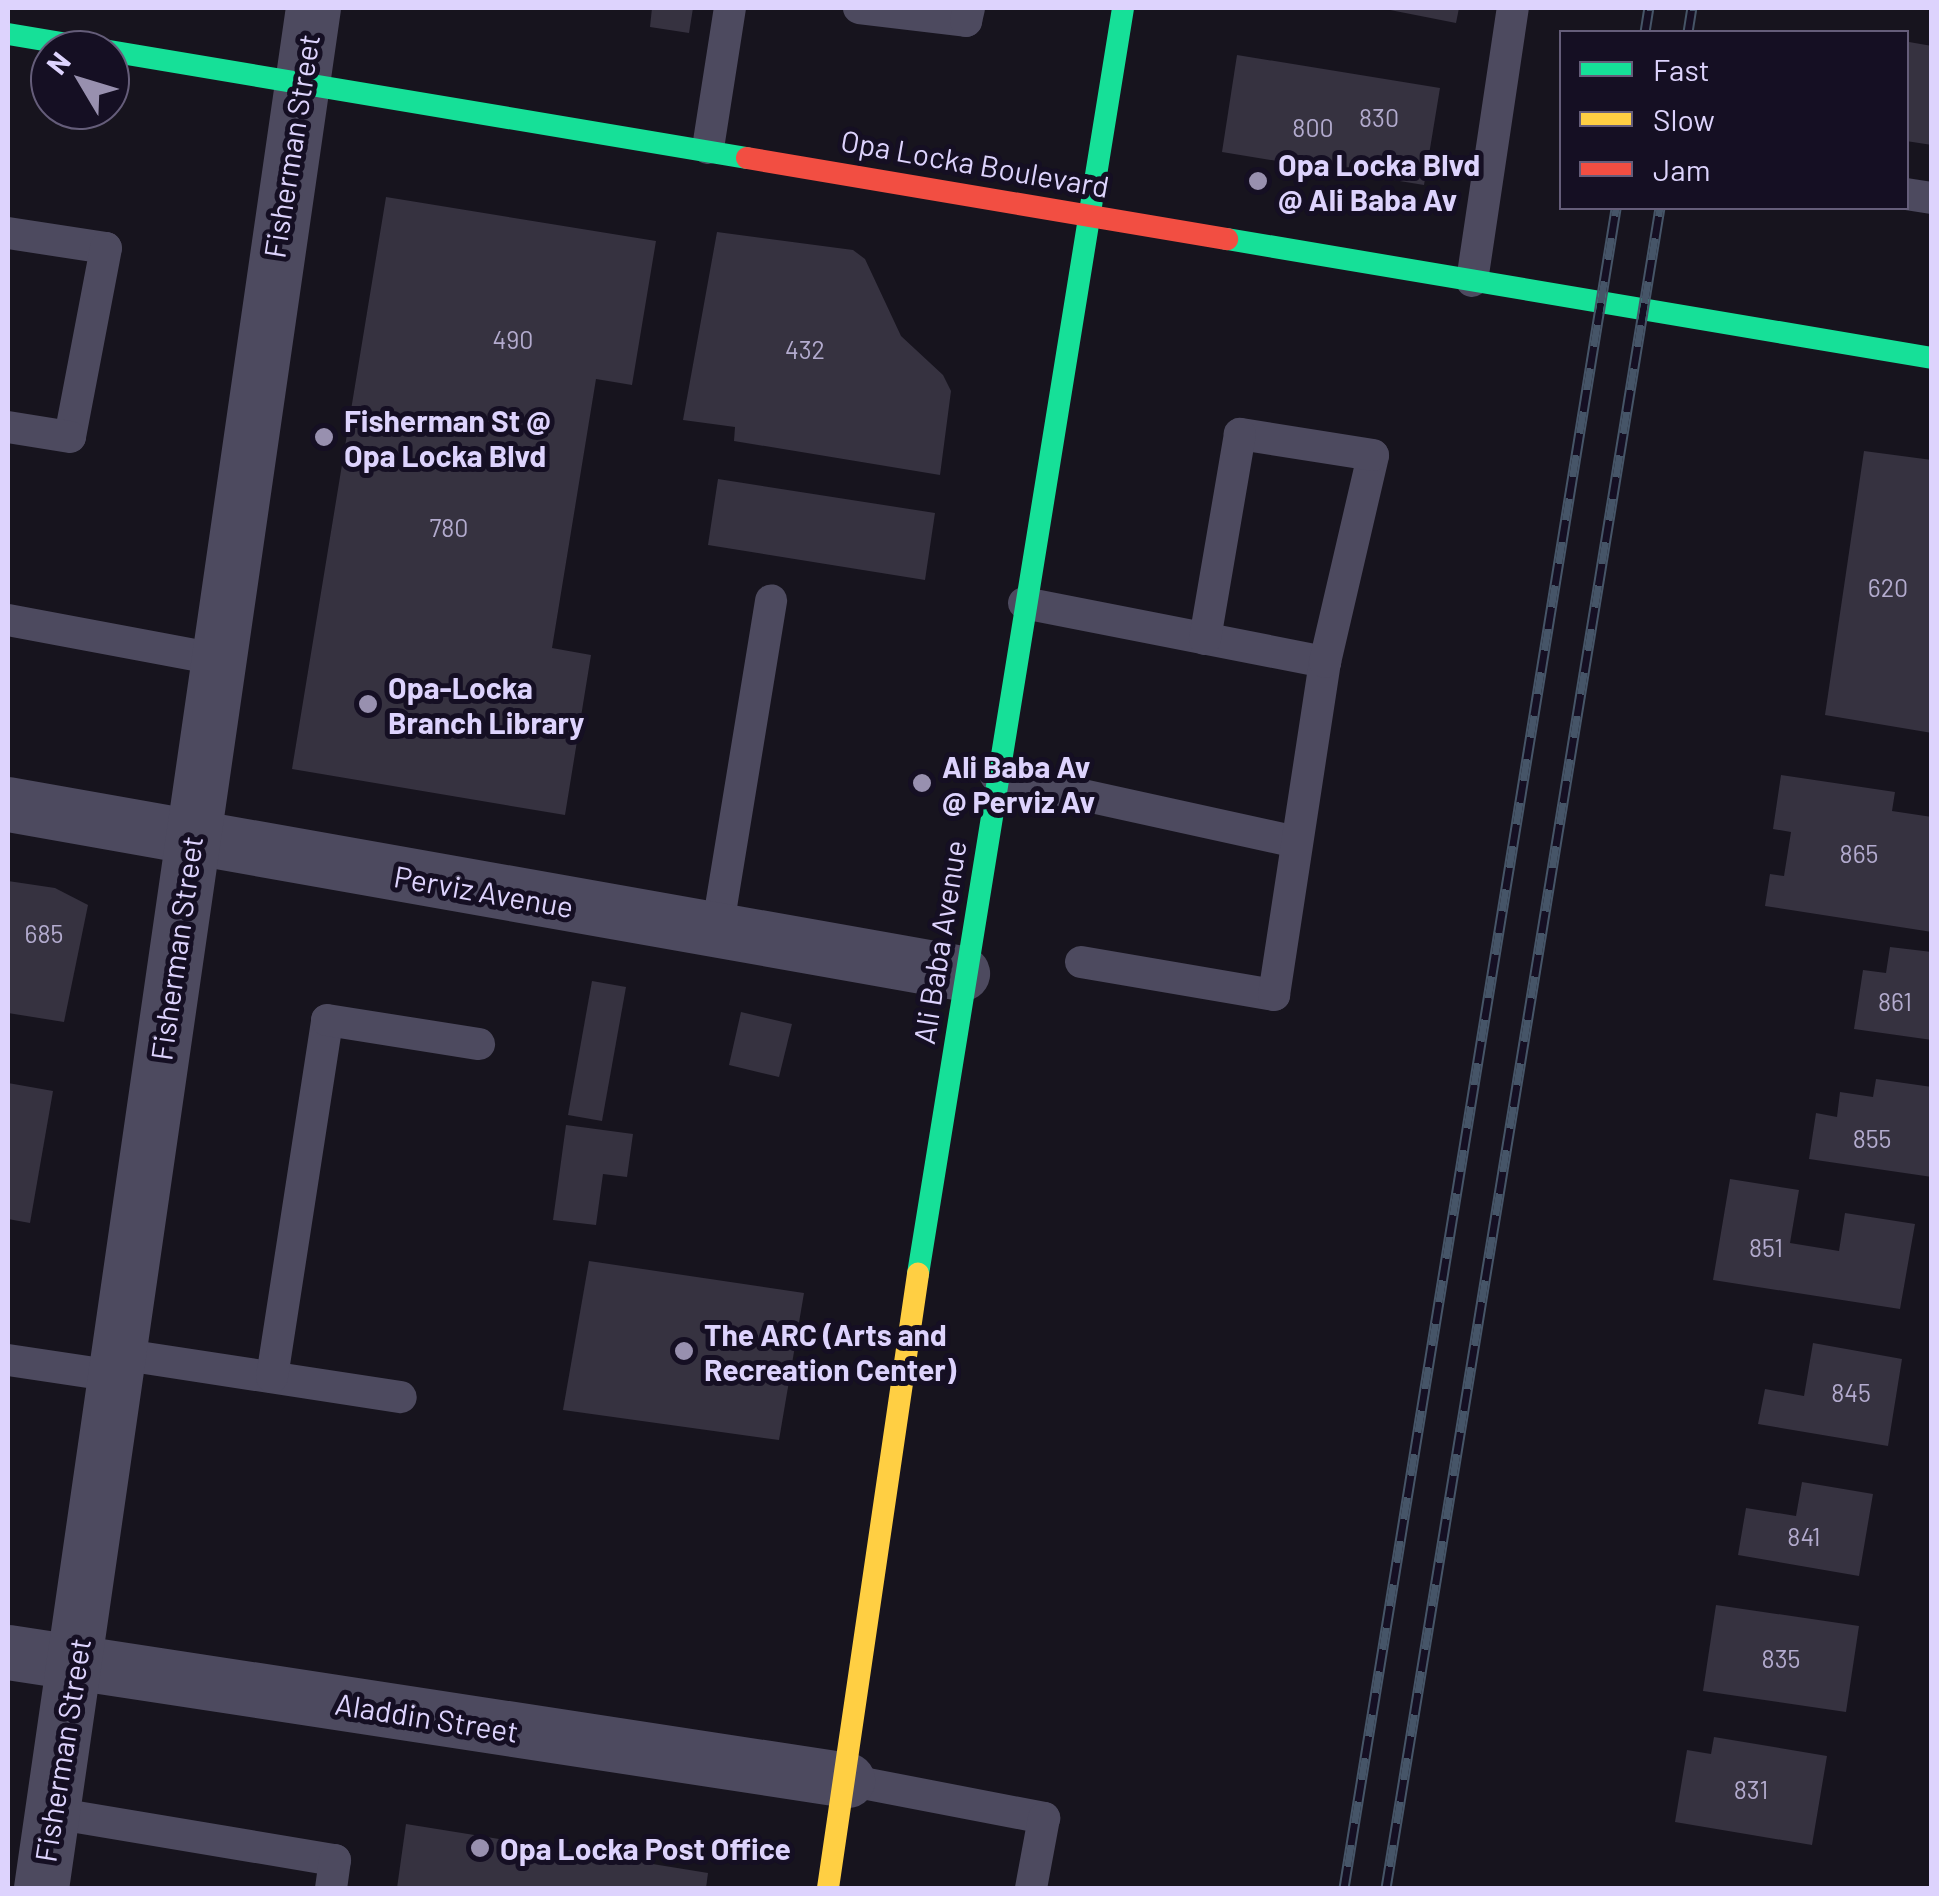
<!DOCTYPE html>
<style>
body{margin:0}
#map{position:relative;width:1939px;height:1896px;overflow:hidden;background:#17141e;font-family:Barlow,sans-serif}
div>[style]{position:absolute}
.building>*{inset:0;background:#363240}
.lane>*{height:32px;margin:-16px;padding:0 16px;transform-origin:16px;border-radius:16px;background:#4d4a5f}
.street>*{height:55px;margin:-27.5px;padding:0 27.5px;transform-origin:27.5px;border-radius:27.5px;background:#4d4a5f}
.fast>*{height:22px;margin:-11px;padding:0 11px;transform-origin:11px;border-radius:11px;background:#16e098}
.slow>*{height:22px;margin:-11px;padding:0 11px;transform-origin:11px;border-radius:11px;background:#ffcf43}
.jam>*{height:22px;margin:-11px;padding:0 11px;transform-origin:11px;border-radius:11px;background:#f24e42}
.rail>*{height:11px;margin-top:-5.5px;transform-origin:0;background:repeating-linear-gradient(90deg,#150f23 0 22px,#465568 0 44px);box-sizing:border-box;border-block:2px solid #465568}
.dots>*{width:28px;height:28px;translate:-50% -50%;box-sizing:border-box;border:5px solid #150f23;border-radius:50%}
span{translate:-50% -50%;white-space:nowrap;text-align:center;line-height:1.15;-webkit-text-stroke:10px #150f23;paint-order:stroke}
.number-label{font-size:25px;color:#b3abce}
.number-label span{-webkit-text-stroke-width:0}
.street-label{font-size:30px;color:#ddd3fd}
.poi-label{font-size:30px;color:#ddd3fd;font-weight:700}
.left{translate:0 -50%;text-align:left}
.frame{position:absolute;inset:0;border:10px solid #ddd3fd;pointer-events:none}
.legend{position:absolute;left:1559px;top:30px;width:350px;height:180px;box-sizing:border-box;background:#150f23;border:2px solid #655d7a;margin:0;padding:12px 18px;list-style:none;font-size:30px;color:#ddd3fd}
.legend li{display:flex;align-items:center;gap:20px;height:50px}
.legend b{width:50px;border:2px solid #655d7a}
.north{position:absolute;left:30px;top:30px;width:100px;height:100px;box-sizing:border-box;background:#150f23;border:2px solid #655d7a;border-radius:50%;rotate:308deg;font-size:28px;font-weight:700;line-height:40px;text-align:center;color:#ddd3fd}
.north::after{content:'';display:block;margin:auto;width:35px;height:45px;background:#9890af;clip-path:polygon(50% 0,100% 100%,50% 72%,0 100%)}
</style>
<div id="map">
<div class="building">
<div style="clip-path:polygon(652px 8px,693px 8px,689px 33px,650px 27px)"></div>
<div style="clip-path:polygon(1380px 8px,1459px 8px,1456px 23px)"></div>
<div style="clip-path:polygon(1909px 42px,1932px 46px,1932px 145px,1906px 141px)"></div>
<div style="clip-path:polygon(1237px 55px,1440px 88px,1424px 185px,1222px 152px)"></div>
<div style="clip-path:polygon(386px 197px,656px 241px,632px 385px,596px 379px,552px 648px,591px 655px,565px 815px,292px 769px)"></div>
<div style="clip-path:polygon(717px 232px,853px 250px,865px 259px,901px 336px,943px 375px,951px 391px,940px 475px,734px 441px,735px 427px,683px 420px)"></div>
<div style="clip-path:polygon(1864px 451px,1932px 460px,1932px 733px,1825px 715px)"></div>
<div style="clip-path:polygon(718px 479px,935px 513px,925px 580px,708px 545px)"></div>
<div style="clip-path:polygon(1781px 775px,1895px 792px,1892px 811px,1932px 817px,1932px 932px,1765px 906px,1770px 874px,1784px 876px,1791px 832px,1773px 829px)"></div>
<div style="clip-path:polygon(8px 881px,55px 888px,88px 905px,64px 1022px,8px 1013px)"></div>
<div style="clip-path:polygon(1890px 947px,1932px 952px,1932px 1040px,1854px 1029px,1863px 970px,1886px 973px)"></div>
<div style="clip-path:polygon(592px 981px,626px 987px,602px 1121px,568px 1115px)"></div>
<div style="clip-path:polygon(741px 1012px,792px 1024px,779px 1077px,729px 1065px)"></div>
<div style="clip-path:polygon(1876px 1079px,1932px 1087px,1932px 1177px,1809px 1159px,1816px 1113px,1837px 1117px,1840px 1092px,1873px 1097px)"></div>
<div style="clip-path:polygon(8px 1083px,53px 1091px,30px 1223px,8px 1219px)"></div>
<div style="clip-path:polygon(566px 1125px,633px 1134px,627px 1177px,603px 1174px,596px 1225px,553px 1220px)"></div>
<div style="clip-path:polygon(1730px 1179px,1799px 1190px,1790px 1243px,1839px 1251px,1845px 1213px,1915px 1224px,1900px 1309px,1713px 1280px)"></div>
<div style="clip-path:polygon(589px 1261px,804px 1293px,779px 1440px,563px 1410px)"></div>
<div style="clip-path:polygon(1813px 1343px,1902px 1359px,1888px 1446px,1758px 1424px,1765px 1389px,1804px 1396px)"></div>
<div style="clip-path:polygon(1802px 1482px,1873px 1494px,1859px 1576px,1738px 1555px,1746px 1508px,1796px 1516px)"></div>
<div style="clip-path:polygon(1716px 1605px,1859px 1626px,1846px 1712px,1703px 1691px)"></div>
<div style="clip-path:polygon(1714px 1737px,1827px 1756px,1812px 1845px,1675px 1822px,1687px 1750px,1711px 1754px)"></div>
<div style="clip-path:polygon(406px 1824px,708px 1873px,706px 1888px,397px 1888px)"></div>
</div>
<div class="lane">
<div style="left:859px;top:8px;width:108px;rotate:6.9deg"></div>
<div style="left:966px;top:21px;width:13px;rotate:-77deg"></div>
<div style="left:708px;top:148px;width:142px;rotate:-81.1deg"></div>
<div style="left:1906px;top:194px;width:26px;rotate:9deg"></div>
<div style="left:8px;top:233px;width:99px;rotate:8.7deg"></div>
<div style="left:106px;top:248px;width:192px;rotate:100.8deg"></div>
<div style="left:70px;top:437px;width:63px;rotate:-170.8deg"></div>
<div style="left:1472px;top:281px;width:276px;rotate:-81.5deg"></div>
<div style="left:1024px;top:603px;width:307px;rotate:11.1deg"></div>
<div style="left:8px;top:620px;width:213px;rotate:10.6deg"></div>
<div style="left:996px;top:776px;width:308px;rotate:12.4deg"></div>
<div style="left:717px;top:931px;width:335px;rotate:-80.7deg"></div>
<div style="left:1081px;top:962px;width:196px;rotate:9.7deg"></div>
<div style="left:1274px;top:995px;width:337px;rotate:-81.3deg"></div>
<div style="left:1325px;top:662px;width:212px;rotate:-76.9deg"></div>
<div style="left:1373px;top:455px;width:135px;rotate:-171deg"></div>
<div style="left:1240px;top:434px;width:208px;rotate:99.7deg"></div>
<div style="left:119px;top:1354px;width:285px;rotate:8.7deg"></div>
<div style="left:8px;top:1360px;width:108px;rotate:8.5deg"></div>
<div style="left:272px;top:1377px;width:361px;rotate:-81.2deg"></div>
<div style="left:327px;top:1020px;width:154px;rotate:9deg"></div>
<div style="left:847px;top:1780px;width:201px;rotate:10.9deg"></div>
<div style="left:1044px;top:1818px;width:71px;rotate:100.5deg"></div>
<div style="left:53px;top:1813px;width:286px;rotate:9.5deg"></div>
<div style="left:335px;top:1860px;width:28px;rotate:98deg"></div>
</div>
<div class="street">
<div style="left:8px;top:804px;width:969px;rotate:10.05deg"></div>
<div style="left:8px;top:1652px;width:849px;rotate:8.67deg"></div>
<div style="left:41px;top:1888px;width:1900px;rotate:-81.77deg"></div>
</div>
<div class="fast">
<div style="left:8px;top:34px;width:749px;rotate:9.53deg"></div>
<div style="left:1227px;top:239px;width:715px;rotate:9.58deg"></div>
<div style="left:918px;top:1274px;width:1282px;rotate:-80.8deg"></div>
</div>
<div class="slow">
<div style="left:828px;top:1888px;width:621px;rotate:-81.66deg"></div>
</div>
<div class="jam">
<div style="left:747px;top:158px;width:487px;rotate:9.6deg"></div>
</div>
<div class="rail">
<div style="left:1645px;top:32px;width:24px;rotate:-81deg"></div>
<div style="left:1688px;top:32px;width:24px;rotate:-81deg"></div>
<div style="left:1344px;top:1888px;width:1702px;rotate:-80.8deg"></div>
<div style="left:1386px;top:1888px;width:1702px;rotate:-80.74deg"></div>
</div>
<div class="dots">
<div style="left:1258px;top:181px;background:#9890af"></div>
<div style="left:324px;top:437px;background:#9890af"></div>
<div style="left:368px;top:704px;background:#9890af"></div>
<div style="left:922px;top:783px;background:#9890af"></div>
<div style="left:684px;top:1351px;background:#9890af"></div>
<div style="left:480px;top:1848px;background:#9890af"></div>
</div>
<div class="number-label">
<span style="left:1379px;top:117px">830</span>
<span style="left:1313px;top:127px">800</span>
<span style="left:513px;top:339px">490</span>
<span style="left:805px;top:349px">432</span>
<span style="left:449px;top:527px">780</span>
<span style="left:1888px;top:587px">620</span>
<span style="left:1859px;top:853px">865</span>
<span style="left:44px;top:933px">685</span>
<span style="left:1895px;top:1001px">861</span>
<span style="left:1872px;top:1138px">855</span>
<span style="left:1766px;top:1247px">851</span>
<span style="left:1851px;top:1392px">845</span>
<span style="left:1804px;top:1536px">841</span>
<span style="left:1781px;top:1658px">835</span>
<span style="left:1751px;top:1789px">831</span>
</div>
<div class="street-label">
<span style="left:291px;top:146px;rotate:-81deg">Fisherman Street</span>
<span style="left:975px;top:163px;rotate:10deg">Opa Locka Boulevard</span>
<span style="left:484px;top:891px;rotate:10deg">Perviz Avenue</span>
<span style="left:939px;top:942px;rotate:-81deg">Ali Baba Avenue</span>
<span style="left:176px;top:948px;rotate:-82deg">Fisherman Street</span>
<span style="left:427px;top:1717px;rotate:9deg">Aladdin Street</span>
<span style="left:62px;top:1750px;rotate:-81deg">Fisherman Street</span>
</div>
<div class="poi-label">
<span class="left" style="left:1278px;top:181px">Opa Locka Blvd<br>@ Ali Baba Av</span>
<span class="left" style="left:344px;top:437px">Fisherman St @<br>Opa Locka Blvd</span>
<span class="left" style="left:388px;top:704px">Opa-Locka<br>Branch Library</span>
<span class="left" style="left:942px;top:783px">Ali Baba Av<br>@ Perviz Av</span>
<span class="left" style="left:704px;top:1351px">The ARC (Arts and<br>Recreation Center)</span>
<span class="left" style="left:500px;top:1848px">Opa Locka Post Office</span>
</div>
<div class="frame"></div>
<ul class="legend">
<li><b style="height:12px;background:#16e098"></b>Fast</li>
<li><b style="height:12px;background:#ffcf43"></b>Slow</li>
<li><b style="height:12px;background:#f24e42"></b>Jam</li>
</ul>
<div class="north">N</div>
</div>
